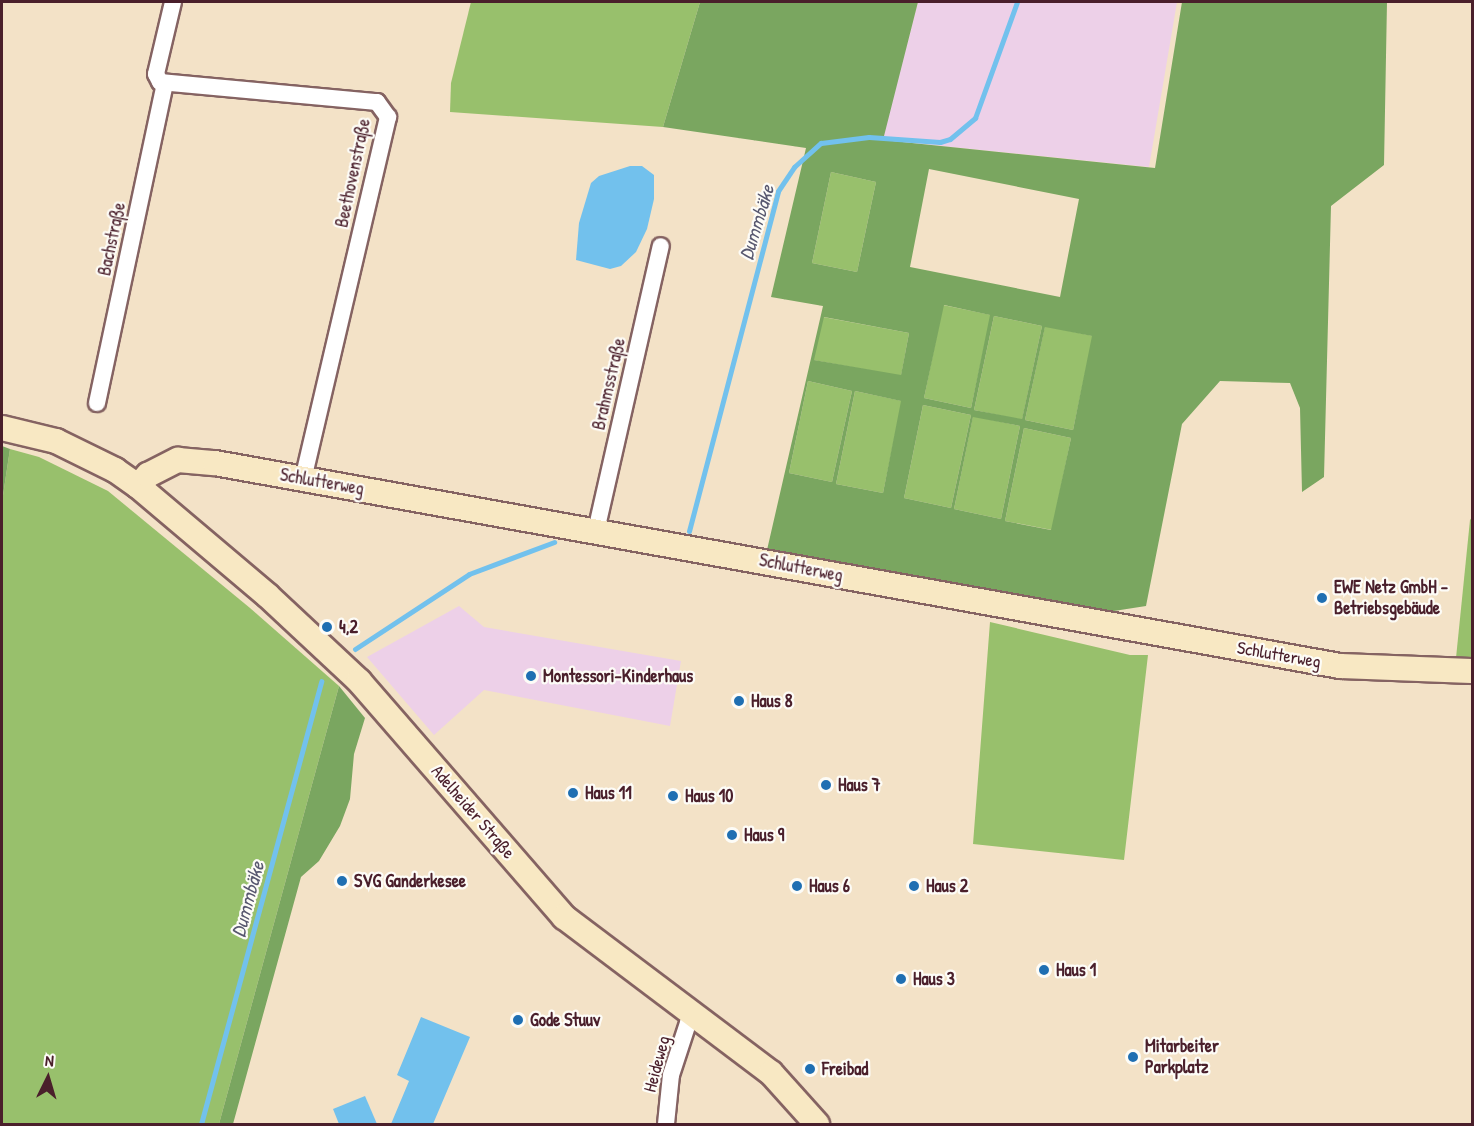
<!DOCTYPE html>
<meta charset="utf-8">
<style>
body{margin:0}
#map{position:relative;width:1474px;height:1126px;overflow:hidden;background:#f3e2c7;font-family:"Patrick Hand",sans-serif}
div>[style]{position:absolute}
.built>*{inset:0;background:#edd0e8}
.green>*{inset:0;background:#98c06c}
.forest>*{inset:0;background:#7aa660}
.water>*{inset:0;background:#72c1ed}
.stream>*{height:5px;margin:-2.5px;padding:0 2.5px;transform-origin:2.5px;border-radius:2.5px;background:#72c1ed}
.roads{filter:drop-shadow(2px 0 #856362) drop-shadow(-2px 0 #856362) drop-shadow(0 2px #856362) drop-shadow(0 -2px #856362)}
.street>*{height:16px;margin:-8px;padding:0 8px;transform-origin:8px;border-radius:8px;background:#fff}
.secondary>*{height:24px;margin:-12px;padding:0 12px;transform-origin:12px;border-radius:12px;background:#f8e8c3}
.dots>*{width:16px;height:16px;translate:-50% -50%;box-sizing:border-box;border:3px solid #fdfcf7;border-radius:50%}
span{translate:-50% -50%;white-space:nowrap;text-align:center;line-height:1.15;-webkit-text-stroke:4.5px #fdfcf7;paint-order:stroke}
.street-label{font-size:18px;color:#4a1f2b}
.poi-label{font-size:18px;color:#4a1f2b;font-weight:700}
.left{translate:0 -50%;text-align:left}
.water-label{font-size:20px;color:#58586f;font-style:italic}
.frame{position:absolute;inset:0;border:3px solid #4a1f2b;pointer-events:none}
.north{position:absolute;left:18px;top:1048px;width:60px;height:60px;-webkit-text-stroke:4px #fdfcf7;paint-order:stroke;rotate:5deg;font-size:16px;font-weight:700;line-height:24px;text-align:center;color:#4a1f2b}
.north::after{content:'';display:block;margin:auto;width:21px;height:27px;background:#4a1f2b;clip-path:polygon(50% 0,100% 100%,50% 72%,0 100%)}
</style>
<div id="map">
<div class="built">
<div style="clip-path:polygon(918px 2px,1177px 2px,1149px 167px,882px 140px)"></div>
<div style="clip-path:polygon(459px 606px,484px 627px,681px 661px,670px 726px,484px 690px,434px 735px,367px 657px)"></div>
</div>
<div class="green">
<div style="clip-path:polygon(471px 2px,700px 2px,663px 127px,450px 112px,451px 83px)"></div>
<div style="clip-path:polygon(831px 172px,876px 182px,857px 272px,812px 263px)"></div>
<div style="clip-path:polygon(943px 305px,991px 315px,971px 408px,924px 398px)"></div>
<div style="clip-path:polygon(994px 316px,1042px 326px,1022px 420px,974px 410px)"></div>
<div style="clip-path:polygon(823px 317px,909px 333px,901px 376px,813px 360px)"></div>
<div style="clip-path:polygon(1045px 326px,1093px 336px,1073px 430px,1025px 420px)"></div>
<div style="clip-path:polygon(808px 381px,852px 391px,832px 482px,789px 473px)"></div>
<div style="clip-path:polygon(855px 391px,902px 401px,883px 493px,836px 484px)"></div>
<div style="clip-path:polygon(923px 405px,971px 415px,951px 508px,904px 498px)"></div>
<div style="clip-path:polygon(973px 416px,1020px 426px,1001px 519px,954px 509px)"></div>
<div style="clip-path:polygon(1024px 428px,1071px 438px,1052px 530px,1005px 521px)"></div>
<div style="clip-path:polygon(10px 449px,39px 457px,108px 491px,250px 608px,339px 686px,219px 1124px,2px 1124px,2px 502px)"></div>
<div style="clip-path:polygon(1472px 517px,1472px 659px,1456px 658px,1470px 520px)"></div>
<div style="clip-path:polygon(990px 622px,1130px 655px,1148px 655px,1124px 860px,973px 844px)"></div>
</div>
<div class="forest">
<div style="clip-path:polygon(evenodd,700px 2px,918px 2px,883px 140px,1155px 168px,1182px 2px,1387px 2px,1384px 165px,1331px 206px,1324px 477px,1302px 492px,1300px 408px,1290px 383px,1220px 381px,1182px 424px,1146px 606px,1101px 613px,767px 550px,823px 306px,771px 297px,806px 148px,663px 127px,700px 2px,929px 169px,1079px 199px,1060px 297px,910px 267px,929px 169px,700px 2px,831px 172px,876px 182px,857px 272px,812px 263px,831px 172px,700px 2px,944px 305px,990px 315px,971px 408px,924px 398px,944px 305px,700px 2px,994px 316px,1042px 326px,1022px 419px,974px 410px,994px 316px,700px 2px,824px 317px,909px 333px,901px 375px,814px 360px,824px 317px,700px 2px,1045px 327px,1092px 336px,1073px 430px,1025px 420px,1045px 327px,700px 2px,808px 381px,852px 391px,832px 482px,789px 473px,808px 381px,700px 2px,855px 391px,901px 401px,883px 493px,836px 484px,855px 391px,700px 2px,923px 405px,971px 415px,951px 508px,904px 498px,923px 405px,700px 2px,973px 417px,1020px 426px,1001px 519px,954px 509px,973px 417px,700px 2px,1024px 428px,1071px 438px,1051px 530px,1005px 521px,1024px 428px)"></div>
<div style="clip-path:polygon(2px 446px,10px 449px,2px 502px)"></div>
<div style="clip-path:polygon(339px 686px,365px 718px,354px 754px,350px 799px,340px 826px,319px 861px,301px 877px,233px 1124px,219px 1124px)"></div>
</div>
<div class="water">
<div style="clip-path:polygon(630px 166px,642px 166px,654px 175px,654px 199px,647px 229px,636px 252px,621px 266px,610px 269px,576px 260px,579px 223px,591px 183px,599px 176px)"></div>
<div style="clip-path:polygon(421px 1017px,470px 1037px,433px 1124px,391px 1124px,409px 1081px,397px 1075px)"></div>
<div style="clip-path:polygon(365px 1096px,377px 1124px,339px 1124px,333px 1109px)"></div>
</div>
<div class="stream">
<div style="left:689px;top:531px;width:351px;rotate:-75.3deg"></div>
<div style="left:778px;top:191px;width:29px;rotate:-56deg"></div>
<div style="left:794px;top:167px;width:36px;rotate:-42deg"></div>
<div style="left:821px;top:143px;width:48px;rotate:-7.1deg"></div>
<div style="left:869px;top:137px;width:71px;rotate:4deg"></div>
<div style="left:940px;top:142px;width:10px;rotate:-17deg"></div>
<div style="left:950px;top:139px;width:33px;rotate:-40deg"></div>
<div style="left:975px;top:118px;width:123px;rotate:-70.1deg"></div>
<div style="left:355px;top:649px;width:136px;rotate:-33.3deg"></div>
<div style="left:469px;top:574px;width:91px;rotate:-20.6deg"></div>
<div style="left:201px;top:1124px;width:459px;rotate:-74.8deg"></div>
</div>
<div class="roads">
<div class="street">
<div style="left:173px;top:2px;width:74px;rotate:103.3deg"></div>
<div style="left:156px;top:74px;width:9px;rotate:63deg"></div>
<div style="left:160px;top:82px;width:218px;rotate:5.3deg"></div>
<div style="left:377px;top:102px;width:19px;rotate:54deg"></div>
<div style="left:388px;top:117px;width:371px;rotate:103.2deg"></div>
<div style="left:97px;top:403px;width:327px;rotate:-78deg"></div>
<div style="left:596px;top:531px;width:292px;rotate:-77.2deg"></div>
<div style="left:666px;top:1124px;width:49px;rotate:-84.2deg"></div>
<div style="left:671px;top:1075px;width:55px;rotate:-71.9deg"></div>
<div style="left:688px;top:1023px;width:10px;rotate:-53deg"></div>
</div>
<div class="secondary">
<div style="left:2px;top:428px;width:56px;rotate:13.5deg"></div>
<div style="left:56px;top:441px;width:66px;rotate:26.2deg"></div>
<div style="left:115px;top:470px;width:28px;rotate:35deg"></div>
<div style="left:138px;top:486px;width:170px;rotate:40.2deg"></div>
<div style="left:268px;top:596px;width:125px;rotate:43deg"></div>
<div style="left:359px;top:681px;width:313px;rotate:49deg"></div>
<div style="left:564px;top:917px;width:259px;rotate:37deg"></div>
<div style="left:771px;top:1073px;width:69px;rotate:48deg"></div>
<div style="left:138px;top:486px;width:15px;rotate:-48deg"></div>
<div style="left:148px;top:475px;width:34px;rotate:-27deg"></div>
<div style="left:178px;top:460px;width:37px;rotate:5deg"></div>
<div style="left:215px;top:463px;width:1143px;rotate:10.23deg"></div>
<div style="left:1340px;top:666px;width:132px;rotate:2.2deg"></div>
</div>
</div>
<div class="dots">
<div style="left:1322px;top:598px;background:#1f6fb2"></div>
<div style="left:327px;top:627px;background:#1f6fb2"></div>
<div style="left:531px;top:676px;background:#1f6fb2"></div>
<div style="left:739px;top:701px;background:#1f6fb2"></div>
<div style="left:826px;top:785px;background:#1f6fb2"></div>
<div style="left:573px;top:793px;background:#1f6fb2"></div>
<div style="left:673px;top:796px;background:#1f6fb2"></div>
<div style="left:732px;top:835px;background:#1f6fb2"></div>
<div style="left:342px;top:881px;background:#1f6fb2"></div>
<div style="left:797px;top:886px;background:#1f6fb2"></div>
<div style="left:914px;top:886px;background:#1f6fb2"></div>
<div style="left:1044px;top:970px;background:#1f6fb2"></div>
<div style="left:901px;top:979px;background:#1f6fb2"></div>
<div style="left:518px;top:1020px;background:#1f6fb2"></div>
<div style="left:1133px;top:1057px;background:#1f6fb2"></div>
<div style="left:810px;top:1069px;background:#1f6fb2"></div>
</div>
<div class="street-label">
<span style="left:353px;top:173px;rotate:-78deg">Beethovenstraße</span>
<span style="left:112px;top:239px;rotate:-78deg">Bachstraße</span>
<span style="left:609px;top:384px;rotate:-77deg">Brahmsstraße</span>
<span style="left:322px;top:482px;rotate:10deg">Schlutterweg</span>
<span style="left:801px;top:568px;rotate:11deg">Schlutterweg</span>
<span style="left:1279px;top:655px;rotate:10deg">Schlutterweg</span>
<span style="left:473px;top:812px;rotate:49deg">Adelheider Straße</span>
<span style="left:657px;top:1064px;rotate:-75deg">Heideweg</span>
</div>
<div class="poi-label">
<span class="left" style="left:1334px;top:598px">EWE Netz GmbH -<br>Betriebsgebäude</span>
<span class="left" style="left:339px;top:627px">4,2</span>
<span class="left" style="left:543px;top:676px">Montessori-Kinderhaus</span>
<span class="left" style="left:751px;top:701px">Haus 8</span>
<span class="left" style="left:838px;top:785px">Haus 7</span>
<span class="left" style="left:585px;top:793px">Haus 11</span>
<span class="left" style="left:685px;top:796px">Haus 10</span>
<span class="left" style="left:744px;top:835px">Haus 9</span>
<span class="left" style="left:354px;top:881px">SVG Ganderkesee</span>
<span class="left" style="left:809px;top:886px">Haus 6</span>
<span class="left" style="left:926px;top:886px">Haus 2</span>
<span class="left" style="left:1056px;top:970px">Haus 1</span>
<span class="left" style="left:913px;top:979px">Haus 3</span>
<span class="left" style="left:530px;top:1020px">Gode Stuuv</span>
<span class="left" style="left:1145px;top:1057px">Mitarbeiter<br>Parkplatz</span>
<span class="left" style="left:822px;top:1069px">Freibad</span>
</div>
<div class="water-label">
<span style="left:756px;top:222px;rotate:-73deg">Dummbäke</span>
<span style="left:247px;top:899px;rotate:-75deg">Dummbäke</span>
</div>
<div class="frame"></div>
<div class="north">N</div>
</div>
